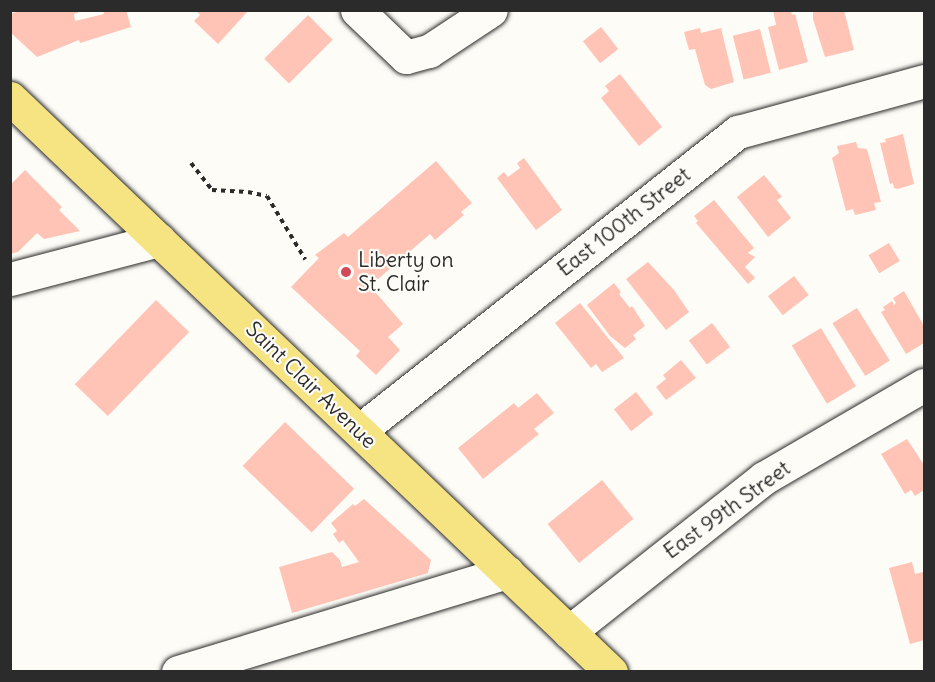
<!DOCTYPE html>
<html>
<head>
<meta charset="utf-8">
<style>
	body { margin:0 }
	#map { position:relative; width:935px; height:682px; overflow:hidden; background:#fdfcf7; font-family:Delius,sans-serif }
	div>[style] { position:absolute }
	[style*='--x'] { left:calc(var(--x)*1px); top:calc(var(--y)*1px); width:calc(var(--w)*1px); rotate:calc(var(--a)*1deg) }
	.building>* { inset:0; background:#ffc4b6; transform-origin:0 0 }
	.path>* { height:4px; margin-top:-2px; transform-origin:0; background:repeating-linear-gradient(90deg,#2b2b2b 0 4.5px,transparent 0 9px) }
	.roads { filter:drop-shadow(0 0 2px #2b2b2b) drop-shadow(0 0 2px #2b2b2b) }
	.minor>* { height:33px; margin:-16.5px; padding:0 16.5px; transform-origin:16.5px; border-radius:16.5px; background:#fdfcf7 }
	.major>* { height:33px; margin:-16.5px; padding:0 16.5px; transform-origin:16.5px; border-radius:16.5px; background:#f6e381 }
	.dots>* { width:16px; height:16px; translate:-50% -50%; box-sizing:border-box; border:3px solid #fdfcf7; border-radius:50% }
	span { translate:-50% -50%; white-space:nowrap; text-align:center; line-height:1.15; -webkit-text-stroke:4.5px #fdfcf7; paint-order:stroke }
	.street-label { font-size:21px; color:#2b2b2b }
	.poi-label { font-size:21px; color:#2b2b2b }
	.left { translate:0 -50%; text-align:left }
	.frame { position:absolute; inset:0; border:12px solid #2b2b2b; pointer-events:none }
</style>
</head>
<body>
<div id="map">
	<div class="building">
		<i style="clip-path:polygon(23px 10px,78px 10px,78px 13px,74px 14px,75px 21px,104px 14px,103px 10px,126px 10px,131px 27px,80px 43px,79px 40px,37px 57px,10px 32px,10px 14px)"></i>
		<i style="clip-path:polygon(195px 10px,249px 10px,218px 44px,194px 21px,200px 15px)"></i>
		<i style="clip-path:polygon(773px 10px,791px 10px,792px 15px,795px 14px,808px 62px,779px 70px,768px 27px,776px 25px)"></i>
		<i style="clip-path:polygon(813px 10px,844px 10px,854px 50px,825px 57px,813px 19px)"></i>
		<i style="left:308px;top:15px;width:35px;height:62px;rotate:45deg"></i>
		<i style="left:601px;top:27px;width:28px;height:23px;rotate:52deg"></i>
		<i style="clip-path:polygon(700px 28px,701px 33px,721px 28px,734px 82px,711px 89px,705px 85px,695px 49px,689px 50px,684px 32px)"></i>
		<i style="left:760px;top:29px;width:45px;height:28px;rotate:76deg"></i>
		<i style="clip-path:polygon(620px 74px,662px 127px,639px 146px,601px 98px,609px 91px,605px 86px)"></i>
		<i style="clip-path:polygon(903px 134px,914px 184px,898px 189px,894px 188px,893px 183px,890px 184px,880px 143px,886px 142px,885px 139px)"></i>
		<i style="clip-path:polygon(856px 142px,858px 148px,867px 149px,881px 202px,874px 203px,876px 210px,855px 215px,853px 209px,846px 211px,832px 158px,839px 153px,837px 146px)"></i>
		<i style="clip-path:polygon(524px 158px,562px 210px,536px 230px,497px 178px,504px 172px,508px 177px,520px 168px,517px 163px)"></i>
		<i style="clip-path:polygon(436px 161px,472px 203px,461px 212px,464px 215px,435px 240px,430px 234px,370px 286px,403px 324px,388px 337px,400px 350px,376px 375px,356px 356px,360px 351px,291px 287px,319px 258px,315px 255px,344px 233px,348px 237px)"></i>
		<i style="clip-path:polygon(25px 170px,62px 207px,59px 210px,80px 231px,44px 239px,37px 233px,18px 252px,10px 254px,10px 185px)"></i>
		<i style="clip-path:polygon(764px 175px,782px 197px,777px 200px,791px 218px,768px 237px,737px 197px)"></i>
		<i style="clip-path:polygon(714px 200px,754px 248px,748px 253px,755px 257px,745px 267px,755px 278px,748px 284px,696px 223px,698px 221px,694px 216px)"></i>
		<i style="left:889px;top:243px;width:21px;height:24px;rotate:59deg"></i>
		<i style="clip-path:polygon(648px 262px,674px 290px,689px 312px,666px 330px,626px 279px)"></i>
		<i style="left:794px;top:276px;width:24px;height:33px;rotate:52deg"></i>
		<i style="clip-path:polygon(614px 283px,621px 292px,619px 294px,630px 308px,632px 306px,645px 326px,633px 335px,636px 339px,625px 348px,610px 336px,587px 305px)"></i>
		<i style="clip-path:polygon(904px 291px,924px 326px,924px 343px,906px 354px,881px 312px,885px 310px,883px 307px,892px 301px,894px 305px,896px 303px,893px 298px)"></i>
		<i style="left:156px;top:300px;width:46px;height:117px;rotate:44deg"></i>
		<i style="clip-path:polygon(580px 303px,624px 358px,602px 372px,596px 364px,591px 368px,555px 323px)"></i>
		<i style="left:857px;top:308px;width:62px;height:29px;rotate:58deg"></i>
		<i style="left:712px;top:323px;width:30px;height:29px;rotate:53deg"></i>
		<i style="left:821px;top:328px;width:68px;height:34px;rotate:59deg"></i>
		<i style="clip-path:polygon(681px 360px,696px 378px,666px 400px,656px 387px,666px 379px,663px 375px)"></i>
		<i style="left:636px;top:392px;width:28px;height:28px;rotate:52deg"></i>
		<i style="clip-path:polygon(537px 393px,554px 413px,534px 429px,539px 434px,483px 479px,458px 448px,514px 403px,518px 408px)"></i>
		<i style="left:285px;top:422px;width:96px;height:61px;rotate:44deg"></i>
		<i style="clip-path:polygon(907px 439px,924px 465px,924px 490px,915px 496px,911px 490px,905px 494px,881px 454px)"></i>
		<i style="left:602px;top:480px;width:50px;height:70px;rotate:51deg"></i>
		<i style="clip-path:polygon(364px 499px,431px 560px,428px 573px,292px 613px,279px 567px,332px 552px,340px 560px,342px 567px,359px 562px,343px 540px,339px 543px,333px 534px,337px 531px,331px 523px,353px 504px,355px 506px)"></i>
		<i style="clip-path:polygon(912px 562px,915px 574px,923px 572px,924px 575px,924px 640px,910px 644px,889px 568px)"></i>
	</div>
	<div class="path">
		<i style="--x:191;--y:163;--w:34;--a:52"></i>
		<i style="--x:212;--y:190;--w:36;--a:3"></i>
		<i style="--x:248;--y:192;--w:19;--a:12"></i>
		<i style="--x:267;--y:196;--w:74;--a:58.9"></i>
	</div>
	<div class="roads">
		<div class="minor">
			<i style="--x:357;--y:10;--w:68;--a:43.8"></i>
			<i style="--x:406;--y:57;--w:24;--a:-15"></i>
			<i style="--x:429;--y:51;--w:74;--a:-33.5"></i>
			<i style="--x:10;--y:279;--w:154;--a:-14.7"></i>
			<i style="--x:359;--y:431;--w:483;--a:-38.3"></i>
			<i style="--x:738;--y:132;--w:193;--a:-15.3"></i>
			<i style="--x:569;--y:632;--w:248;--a:-38.3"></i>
			<i style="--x:764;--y:478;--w:185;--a:-30.2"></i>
			<i style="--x:178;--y:672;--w:344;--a:-16.9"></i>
		</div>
		<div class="major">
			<i style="--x:10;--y:98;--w:831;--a:43.68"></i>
		</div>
	</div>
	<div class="dots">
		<i style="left:346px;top:272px;background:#d1495b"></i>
	</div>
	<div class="street-label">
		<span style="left:624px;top:222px;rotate:-38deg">East 100th Street</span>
		<span style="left:311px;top:385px;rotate:44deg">Saint Clair Avenue</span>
		<span style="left:727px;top:510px;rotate:-36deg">East 99th Street</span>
	</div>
	<div class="poi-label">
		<span class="left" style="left:358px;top:272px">Liberty on<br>St. Clair</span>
	</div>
	<div class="frame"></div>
</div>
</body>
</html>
